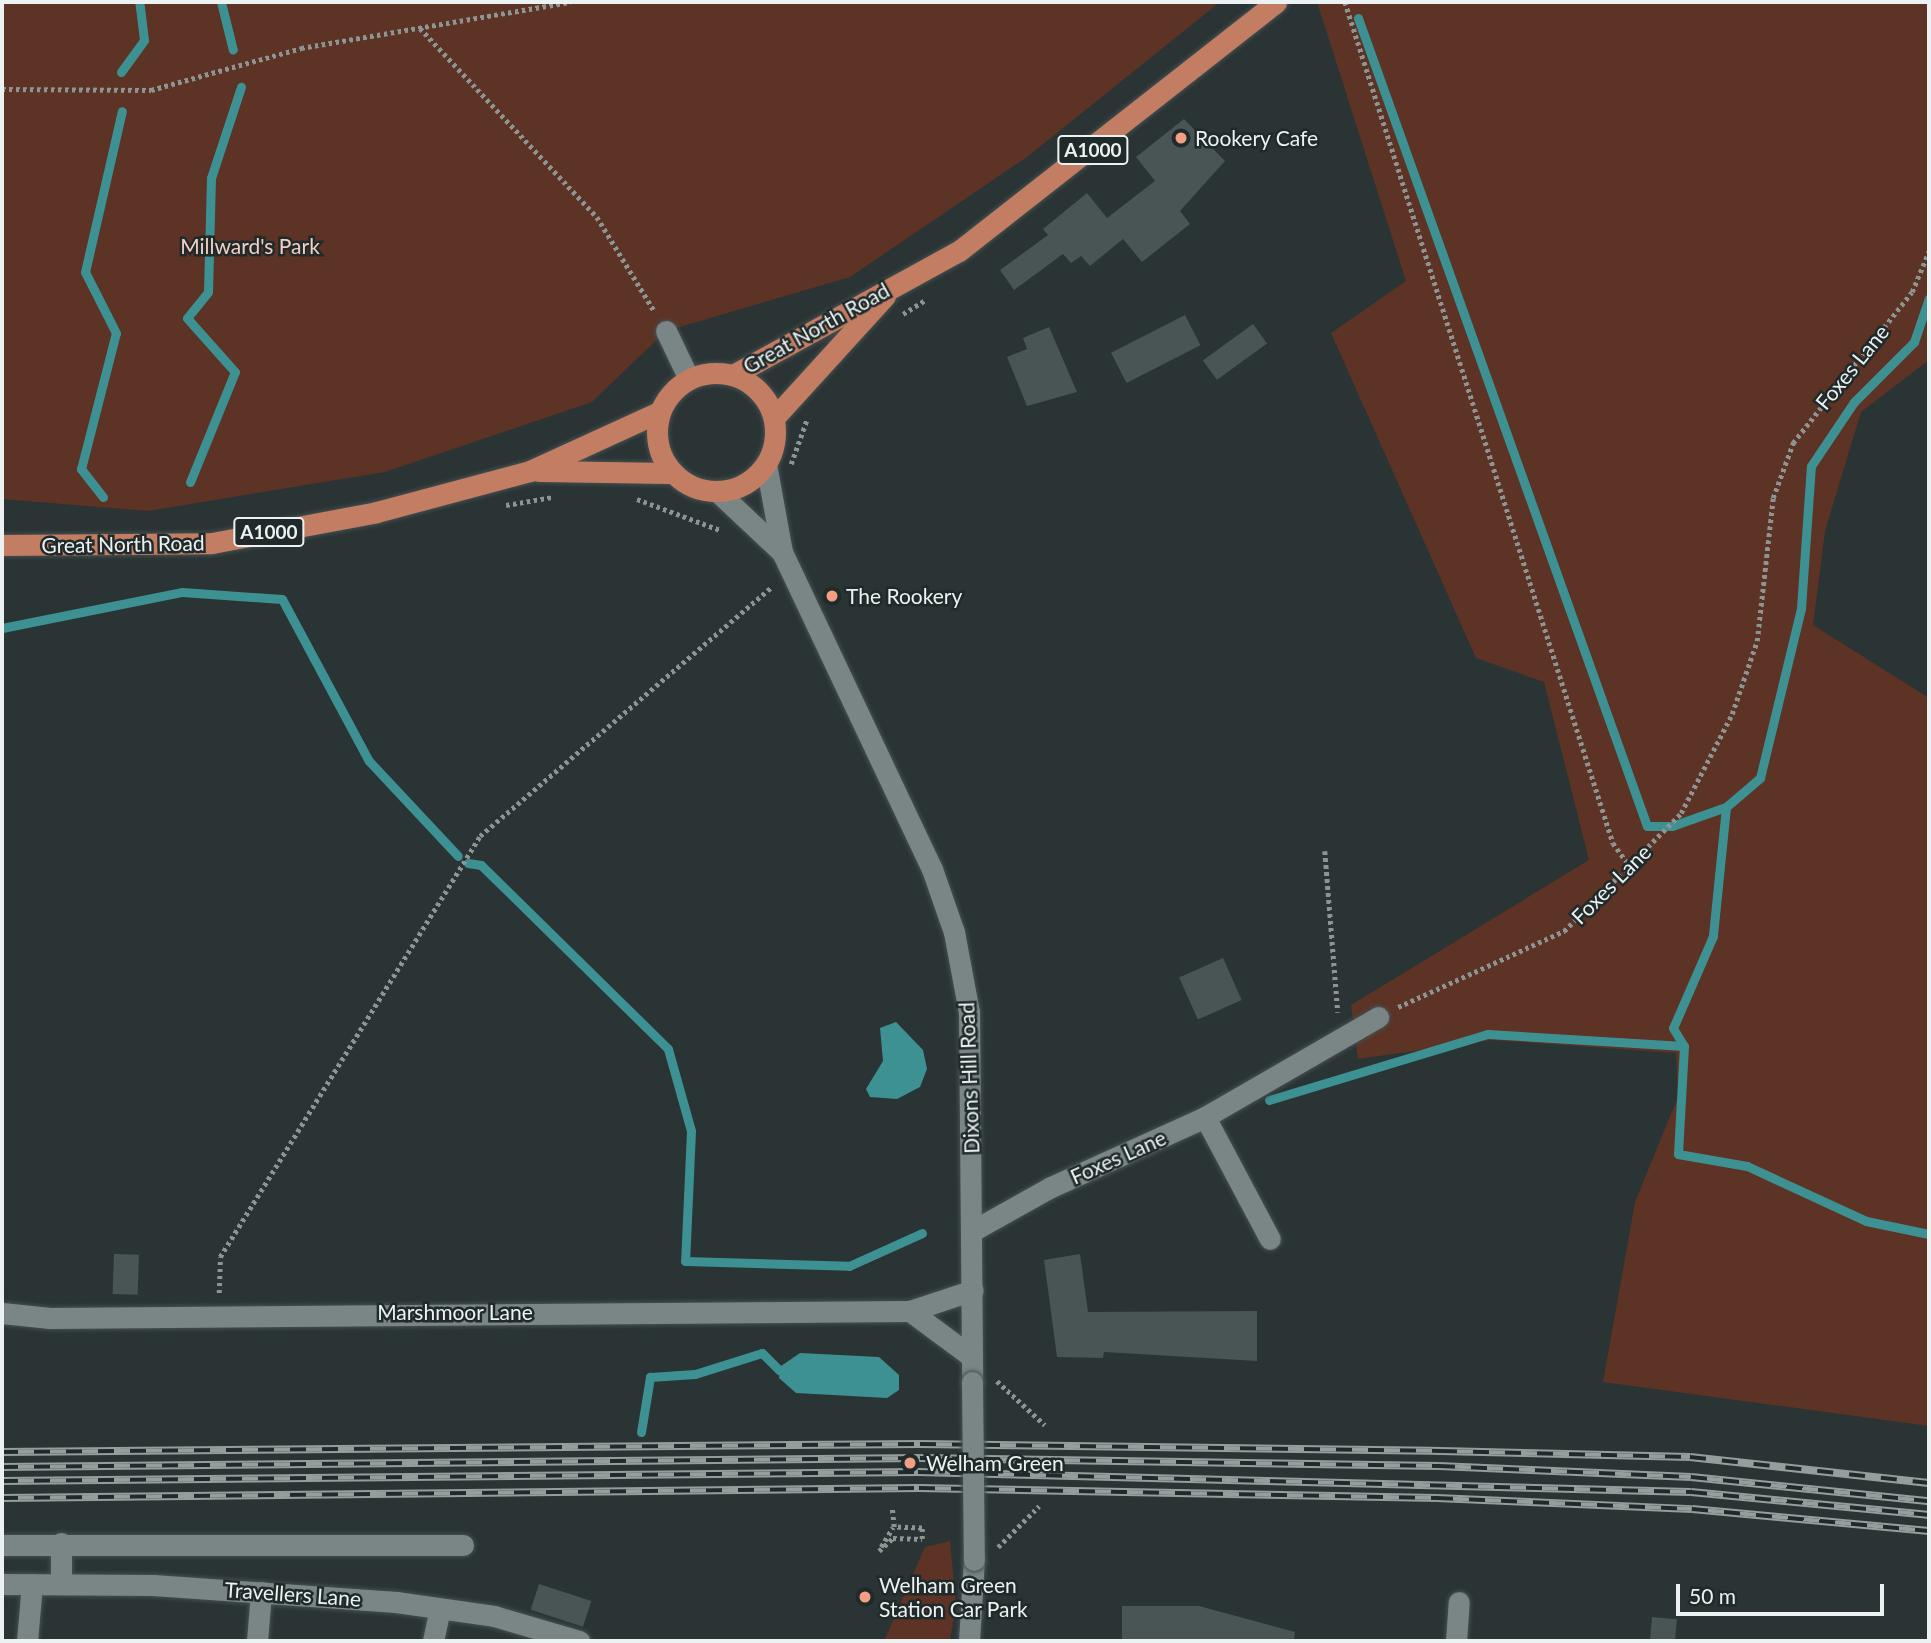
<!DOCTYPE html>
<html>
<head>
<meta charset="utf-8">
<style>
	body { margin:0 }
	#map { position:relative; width:1931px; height:1643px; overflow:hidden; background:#2a3434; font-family:Lato,sans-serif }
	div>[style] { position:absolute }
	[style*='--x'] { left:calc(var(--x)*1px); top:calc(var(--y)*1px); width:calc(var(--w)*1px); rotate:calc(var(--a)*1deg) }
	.green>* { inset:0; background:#5c3325 }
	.water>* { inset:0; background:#3d9192 }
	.stream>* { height:9px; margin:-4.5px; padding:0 4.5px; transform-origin:4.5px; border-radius:4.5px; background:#3d9192 }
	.building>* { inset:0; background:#495454; transform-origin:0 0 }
	.path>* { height:4.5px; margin-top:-2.25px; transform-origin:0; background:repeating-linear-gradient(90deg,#8c9494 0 3.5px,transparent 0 7px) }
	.roads { filter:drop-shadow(0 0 2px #464f4f) drop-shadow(0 0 2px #464f4f) }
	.minor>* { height:21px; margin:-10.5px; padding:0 10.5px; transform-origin:10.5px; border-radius:10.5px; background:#7a8686 }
	.major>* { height:21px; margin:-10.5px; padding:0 10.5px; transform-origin:10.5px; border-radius:10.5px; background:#c37d63 }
	.major>.ring { margin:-10.5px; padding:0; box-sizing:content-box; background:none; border:21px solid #c37d63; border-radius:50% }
	.rail>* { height:8px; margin-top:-4px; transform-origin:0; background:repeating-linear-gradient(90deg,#202a2a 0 16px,#959d9d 0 32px); box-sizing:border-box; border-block:2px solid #959d9d }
	.bridges { filter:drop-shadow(0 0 2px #464f4f) drop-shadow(0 0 2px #464f4f) }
	.minor-bridge>* { height:21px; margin:-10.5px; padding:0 10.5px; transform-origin:10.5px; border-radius:10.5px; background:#7a8686 }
	.dots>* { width:19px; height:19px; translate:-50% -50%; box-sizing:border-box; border:4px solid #202a2a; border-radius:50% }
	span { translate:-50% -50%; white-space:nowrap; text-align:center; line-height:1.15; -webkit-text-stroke:5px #202a2a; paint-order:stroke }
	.shield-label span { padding:2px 5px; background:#202a2a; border:2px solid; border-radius:5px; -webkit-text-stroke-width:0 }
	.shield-label { font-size:19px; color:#ecf2f2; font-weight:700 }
	.poi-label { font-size:21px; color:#ecf2f2 }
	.left { translate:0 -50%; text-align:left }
	.park-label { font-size:21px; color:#f3cfc3 }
	.street-label { font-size:21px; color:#ecf2f2 }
	.frame { position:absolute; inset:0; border:4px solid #ecf2f2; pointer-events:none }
	.scale { position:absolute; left:1676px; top:1584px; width:208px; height:32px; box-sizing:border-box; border:4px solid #ecf2f2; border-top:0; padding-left:9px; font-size:21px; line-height:24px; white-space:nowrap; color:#ecf2f2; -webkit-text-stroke:5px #202a2a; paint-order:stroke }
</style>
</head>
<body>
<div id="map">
	<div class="green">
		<i style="clip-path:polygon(2px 2px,1220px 2px,1027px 157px,850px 277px,666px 331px,592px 402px,385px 472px,148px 511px,2px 499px)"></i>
		<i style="clip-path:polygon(1317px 2px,1929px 2px,1929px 360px,1861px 412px,1825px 531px,1813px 625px,1929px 698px,1929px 1426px,1603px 1382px,1635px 1202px,1678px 1097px,1676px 1053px,1492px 1040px,1358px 1059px,1351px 1005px,1589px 860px,1544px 682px,1476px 658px,1331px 333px,1406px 281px)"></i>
		<i style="clip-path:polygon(950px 1541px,956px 1604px,950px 1641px,884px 1641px,925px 1547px)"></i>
	</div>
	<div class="water">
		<i style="clip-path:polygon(896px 1022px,923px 1050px,927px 1069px,920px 1087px,897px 1099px,870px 1097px,866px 1089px,883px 1061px,880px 1028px)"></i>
		<i style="clip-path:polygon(800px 1353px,879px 1357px,899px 1375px,899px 1390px,887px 1398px,796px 1393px,779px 1378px,781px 1366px)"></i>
	</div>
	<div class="stream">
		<i style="--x:221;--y:2;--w:49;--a:76"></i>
		<i style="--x:1358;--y:18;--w:858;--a:70.32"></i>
		<i style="--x:1647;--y:826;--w:25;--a:0"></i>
		<i style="--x:1672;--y:826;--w:57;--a:-19.4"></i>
		<i style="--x:1726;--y:807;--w:45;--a:-40.5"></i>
		<i style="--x:1760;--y:778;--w:175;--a:-76.4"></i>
		<i style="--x:1801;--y:608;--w:142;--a:-86"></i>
		<i style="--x:1811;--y:466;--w:77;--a:-56.1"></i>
		<i style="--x:1854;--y:402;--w:85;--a:-45"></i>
		<i style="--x:1914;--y:342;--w:46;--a:-71.2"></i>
		<i style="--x:121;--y:72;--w:39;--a:-54"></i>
		<i style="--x:144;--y:40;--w:38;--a:-97"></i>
		<i style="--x:190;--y:482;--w:119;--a:-67.8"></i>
		<i style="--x:235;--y:372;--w:72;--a:-131.6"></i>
		<i style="--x:187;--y:318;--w:33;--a:-51"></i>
		<i style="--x:208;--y:292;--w:114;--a:-88.5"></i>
		<i style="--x:211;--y:178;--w:96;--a:-71.8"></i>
		<i style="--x:103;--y:497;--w:36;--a:-128"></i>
		<i style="--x:81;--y:469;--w:140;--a:-75.6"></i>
		<i style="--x:116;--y:333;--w:68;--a:-116.9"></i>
		<i style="--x:85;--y:272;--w:165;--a:-77.1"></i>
		<i style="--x:2;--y:628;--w:184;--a:-11.3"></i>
		<i style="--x:182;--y:592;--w:100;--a:4"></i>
		<i style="--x:282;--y:599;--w:184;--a:61.8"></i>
		<i style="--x:369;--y:761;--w:130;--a:46.9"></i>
		<i style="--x:1726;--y:807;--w:130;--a:95.8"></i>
		<i style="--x:1713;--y:936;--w:100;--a:113.5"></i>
		<i style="--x:1673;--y:1028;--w:21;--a:59"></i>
		<i style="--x:1684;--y:1046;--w:108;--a:93.2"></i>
		<i style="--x:1678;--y:1154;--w:70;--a:9.9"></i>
		<i style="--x:1747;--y:1166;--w:131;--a:24.8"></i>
		<i style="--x:1866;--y:1221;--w:64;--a:11.7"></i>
		<i style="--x:468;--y:863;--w:13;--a:9"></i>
		<i style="--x:481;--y:865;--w:262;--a:44.5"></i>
		<i style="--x:668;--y:1049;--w:85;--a:74.3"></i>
		<i style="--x:691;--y:1131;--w:130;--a:92.6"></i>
		<i style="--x:685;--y:1261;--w:164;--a:1.7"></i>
		<i style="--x:849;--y:1266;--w:80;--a:-24.3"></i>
		<i style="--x:1269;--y:1100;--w:229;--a:-16.8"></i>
		<i style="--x:1488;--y:1034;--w:196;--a:3.5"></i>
		<i style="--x:641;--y:1432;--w:56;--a:-80.7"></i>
		<i style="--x:650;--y:1377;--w:45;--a:-3.8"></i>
		<i style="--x:695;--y:1374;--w:70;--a:-17.4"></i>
		<i style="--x:762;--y:1353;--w:25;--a:45"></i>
	</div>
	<div class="building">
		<i style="clip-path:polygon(1184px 119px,1225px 161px,1180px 211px,1190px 224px,1142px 262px,1123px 239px,1090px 266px,1081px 256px,1071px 263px,1063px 254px,1014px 290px,1000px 270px,1048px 235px,1043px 229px,1087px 193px,1107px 218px,1155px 181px,1136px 157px)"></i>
		<i style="left:1185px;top:315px;width:34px;height:83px;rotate:63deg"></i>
		<i style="left:1253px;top:324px;width:24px;height:62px;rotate:54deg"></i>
		<i style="clip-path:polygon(1049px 327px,1077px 392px,1027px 406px,1007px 357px,1027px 349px,1023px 338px)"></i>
		<i style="left:1223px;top:958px;width:46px;height:48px;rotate:66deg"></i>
		<i style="left:114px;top:1254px;width:25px;height:40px;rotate:2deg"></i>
		<i style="clip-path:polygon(1080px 1254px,1088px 1312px,1257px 1311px,1257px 1361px,1104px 1352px,1103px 1358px,1057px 1357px,1044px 1260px)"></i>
		<i style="left:539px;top:1584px;width:55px;height:27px;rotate:18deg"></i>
		<i style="clip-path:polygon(1122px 1606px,1199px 1606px,1295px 1632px,1294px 1641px,1122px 1641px)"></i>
		<i style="left:1652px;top:1617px;width:25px;height:24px;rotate:5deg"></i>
	</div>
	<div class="path">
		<i style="--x:1345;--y:2;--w:883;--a:72.32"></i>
		<i style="--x:1613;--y:843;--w:29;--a:54"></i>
		<i style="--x:420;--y:28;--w:259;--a:46.9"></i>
		<i style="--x:597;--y:217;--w:111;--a:58.6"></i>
		<i style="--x:2;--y:89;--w:149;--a:0.4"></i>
		<i style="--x:151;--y:90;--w:156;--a:-15.6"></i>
		<i style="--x:301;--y:48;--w:273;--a:-9.7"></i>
		<i style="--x:903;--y:314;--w:26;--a:-32"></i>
		<i style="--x:791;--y:464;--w:48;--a:-70.4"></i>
		<i style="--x:637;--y:499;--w:89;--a:20.5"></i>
		<i style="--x:506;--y:505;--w:48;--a:-9.7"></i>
		<i style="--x:1325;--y:851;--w:162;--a:85.4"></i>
		<i style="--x:1398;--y:1007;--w:183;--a:-24.6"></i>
		<i style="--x:1564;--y:931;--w:166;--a:-45.2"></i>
		<i style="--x:1681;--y:813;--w:111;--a:-62.7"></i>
		<i style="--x:1732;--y:714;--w:77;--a:-71.1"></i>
		<i style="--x:1757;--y:641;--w:144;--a:-83.6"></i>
		<i style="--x:1773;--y:498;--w:59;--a:-70"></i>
		<i style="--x:1793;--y:443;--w:192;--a:-51.8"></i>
		<i style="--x:1912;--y:292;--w:44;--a:-67.5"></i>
		<i style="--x:219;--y:1293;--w:36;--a:-88"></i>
		<i style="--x:220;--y:1257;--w:495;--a:-58.3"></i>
		<i style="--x:480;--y:836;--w:384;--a:-40.5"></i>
		<i style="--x:997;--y:1381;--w:65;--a:42.5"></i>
		<i style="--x:881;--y:1547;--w:23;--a:-59"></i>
		<i style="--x:998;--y:1547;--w:58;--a:-45"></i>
		<i style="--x:879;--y:1551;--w:19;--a:-43"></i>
		<i style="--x:893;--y:1538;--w:29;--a:2"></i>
		<i style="--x:922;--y:1539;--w:11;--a:-90"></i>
		<i style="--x:922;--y:1528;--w:28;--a:-178"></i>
		<i style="--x:894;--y:1527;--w:20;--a:-96"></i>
	</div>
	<div class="roads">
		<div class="minor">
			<i style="--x:666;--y:331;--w:53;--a:64.4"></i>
			<i style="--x:766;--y:464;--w:89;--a:79.7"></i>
			<i style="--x:782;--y:552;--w:351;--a:64.7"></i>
			<i style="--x:932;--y:869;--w:67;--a:70.8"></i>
			<i style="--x:954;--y:932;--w:81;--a:79.4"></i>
			<i style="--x:969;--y:1012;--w:370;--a:89.5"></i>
			<i style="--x:718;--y:492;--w:88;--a:43.2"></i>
			<i style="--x:1205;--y:1117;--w:138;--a:62"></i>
			<i style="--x:974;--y:1230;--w:88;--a:-29.2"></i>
			<i style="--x:1051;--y:1187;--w:169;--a:-24.4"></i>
			<i style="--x:1205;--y:1117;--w:200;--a:-30"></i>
			<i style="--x:910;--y:1311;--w:77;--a:36.6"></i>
			<i style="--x:2;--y:1313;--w:48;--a:5.9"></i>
			<i style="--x:50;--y:1318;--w:860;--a:-0.47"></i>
			<i style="--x:910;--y:1311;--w:66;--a:-18.4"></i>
			<i style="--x:2;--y:1545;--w:461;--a:0"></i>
			<i style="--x:2;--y:1584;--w:151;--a:0.4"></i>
			<i style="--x:153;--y:1585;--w:244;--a:4"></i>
			<i style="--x:396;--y:1602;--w:99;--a:8.1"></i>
			<i style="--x:494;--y:1616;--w:89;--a:16.4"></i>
			<i style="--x:61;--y:1584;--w:41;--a:-90"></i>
			<i style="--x:27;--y:1641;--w:57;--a:-85"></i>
			<i style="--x:257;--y:1641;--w:49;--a:-85.3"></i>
			<i style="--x:433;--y:1641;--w:33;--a:-78"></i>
			<i style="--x:969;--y:1641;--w:81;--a:-86.5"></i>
			<i style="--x:1456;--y:1641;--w:39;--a:-86"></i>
		</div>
		<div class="major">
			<i class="ring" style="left:657px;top:373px;width:97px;height:97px"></i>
			<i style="--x:733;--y:375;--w:258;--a:-28.8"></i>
			<i style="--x:959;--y:251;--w:403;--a:-38.1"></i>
			<i style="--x:774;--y:418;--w:165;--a:-47.7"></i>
			<i style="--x:538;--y:471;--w:134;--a:0.9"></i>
			<i style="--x:2;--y:545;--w:210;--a:-0.5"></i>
			<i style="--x:212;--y:543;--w:168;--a:-10.6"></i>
			<i style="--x:377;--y:512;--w:158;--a:-15"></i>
			<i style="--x:530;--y:471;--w:142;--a:-24.6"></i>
		</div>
	</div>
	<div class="rail">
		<i style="--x:2;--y:1452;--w:918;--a:-0.5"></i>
		<i style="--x:920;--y:1444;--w:521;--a:0.77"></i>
		<i style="--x:1441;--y:1451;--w:249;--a:1.4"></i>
		<i style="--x:1690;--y:1457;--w:240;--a:6.2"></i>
		<i style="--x:2;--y:1467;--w:918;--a:-0.56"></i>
		<i style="--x:920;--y:1458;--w:519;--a:0.88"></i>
		<i style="--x:1439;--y:1466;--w:252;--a:2.5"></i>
		<i style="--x:1691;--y:1477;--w:239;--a:5.8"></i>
		<i style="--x:2;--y:1481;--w:916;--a:-0.56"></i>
		<i style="--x:918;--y:1472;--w:773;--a:1.48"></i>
		<i style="--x:1691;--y:1492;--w:239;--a:5.5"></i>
		<i style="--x:2;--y:1498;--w:917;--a:-0.62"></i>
		<i style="--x:919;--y:1488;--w:518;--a:1.11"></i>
		<i style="--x:1437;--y:1498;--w:255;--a:2.5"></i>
		<i style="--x:1692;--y:1509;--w:238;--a:5.3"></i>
	</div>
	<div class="bridges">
		<div class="minor-bridge">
			<i style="--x:972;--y:1382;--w:178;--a:89.4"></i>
		</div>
	</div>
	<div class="dots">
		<i style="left:1181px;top:138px;background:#f39f83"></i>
		<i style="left:832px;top:596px;background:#f39f83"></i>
		<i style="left:910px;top:1463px;background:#f39f83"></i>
		<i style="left:865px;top:1597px;background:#f39f83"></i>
	</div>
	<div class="shield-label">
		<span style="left:1093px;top:150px">A1000</span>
		<span style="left:269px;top:532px">A1000</span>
	</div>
	<div class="poi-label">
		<span class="left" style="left:1195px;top:138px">Rookery Cafe</span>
		<span class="left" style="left:846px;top:596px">The Rookery</span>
		<span class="left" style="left:926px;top:1463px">Welham Green</span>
		<span class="left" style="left:879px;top:1597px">Welham Green<br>Station Car Park</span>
	</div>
	<div class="park-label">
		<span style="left:250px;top:246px">Millward's Park</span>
	</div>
	<div class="street-label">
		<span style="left:816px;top:328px;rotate:-29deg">Great North Road</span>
		<span style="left:1852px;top:367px;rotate:-51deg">Foxes Lane</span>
		<span style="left:123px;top:544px;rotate:-1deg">Great North Road</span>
		<span style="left:1611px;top:884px;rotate:-45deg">Foxes Lane</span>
		<span style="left:969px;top:1078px;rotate:-92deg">Dixons Hill Road</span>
		<span style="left:1118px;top:1157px;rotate:-24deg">Foxes Lane</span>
		<span style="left:455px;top:1312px">Marshmoor Lane</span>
		<span style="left:293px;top:1594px;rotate:4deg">Travellers Lane</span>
	</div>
	<div class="frame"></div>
	<div class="scale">50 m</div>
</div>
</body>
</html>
